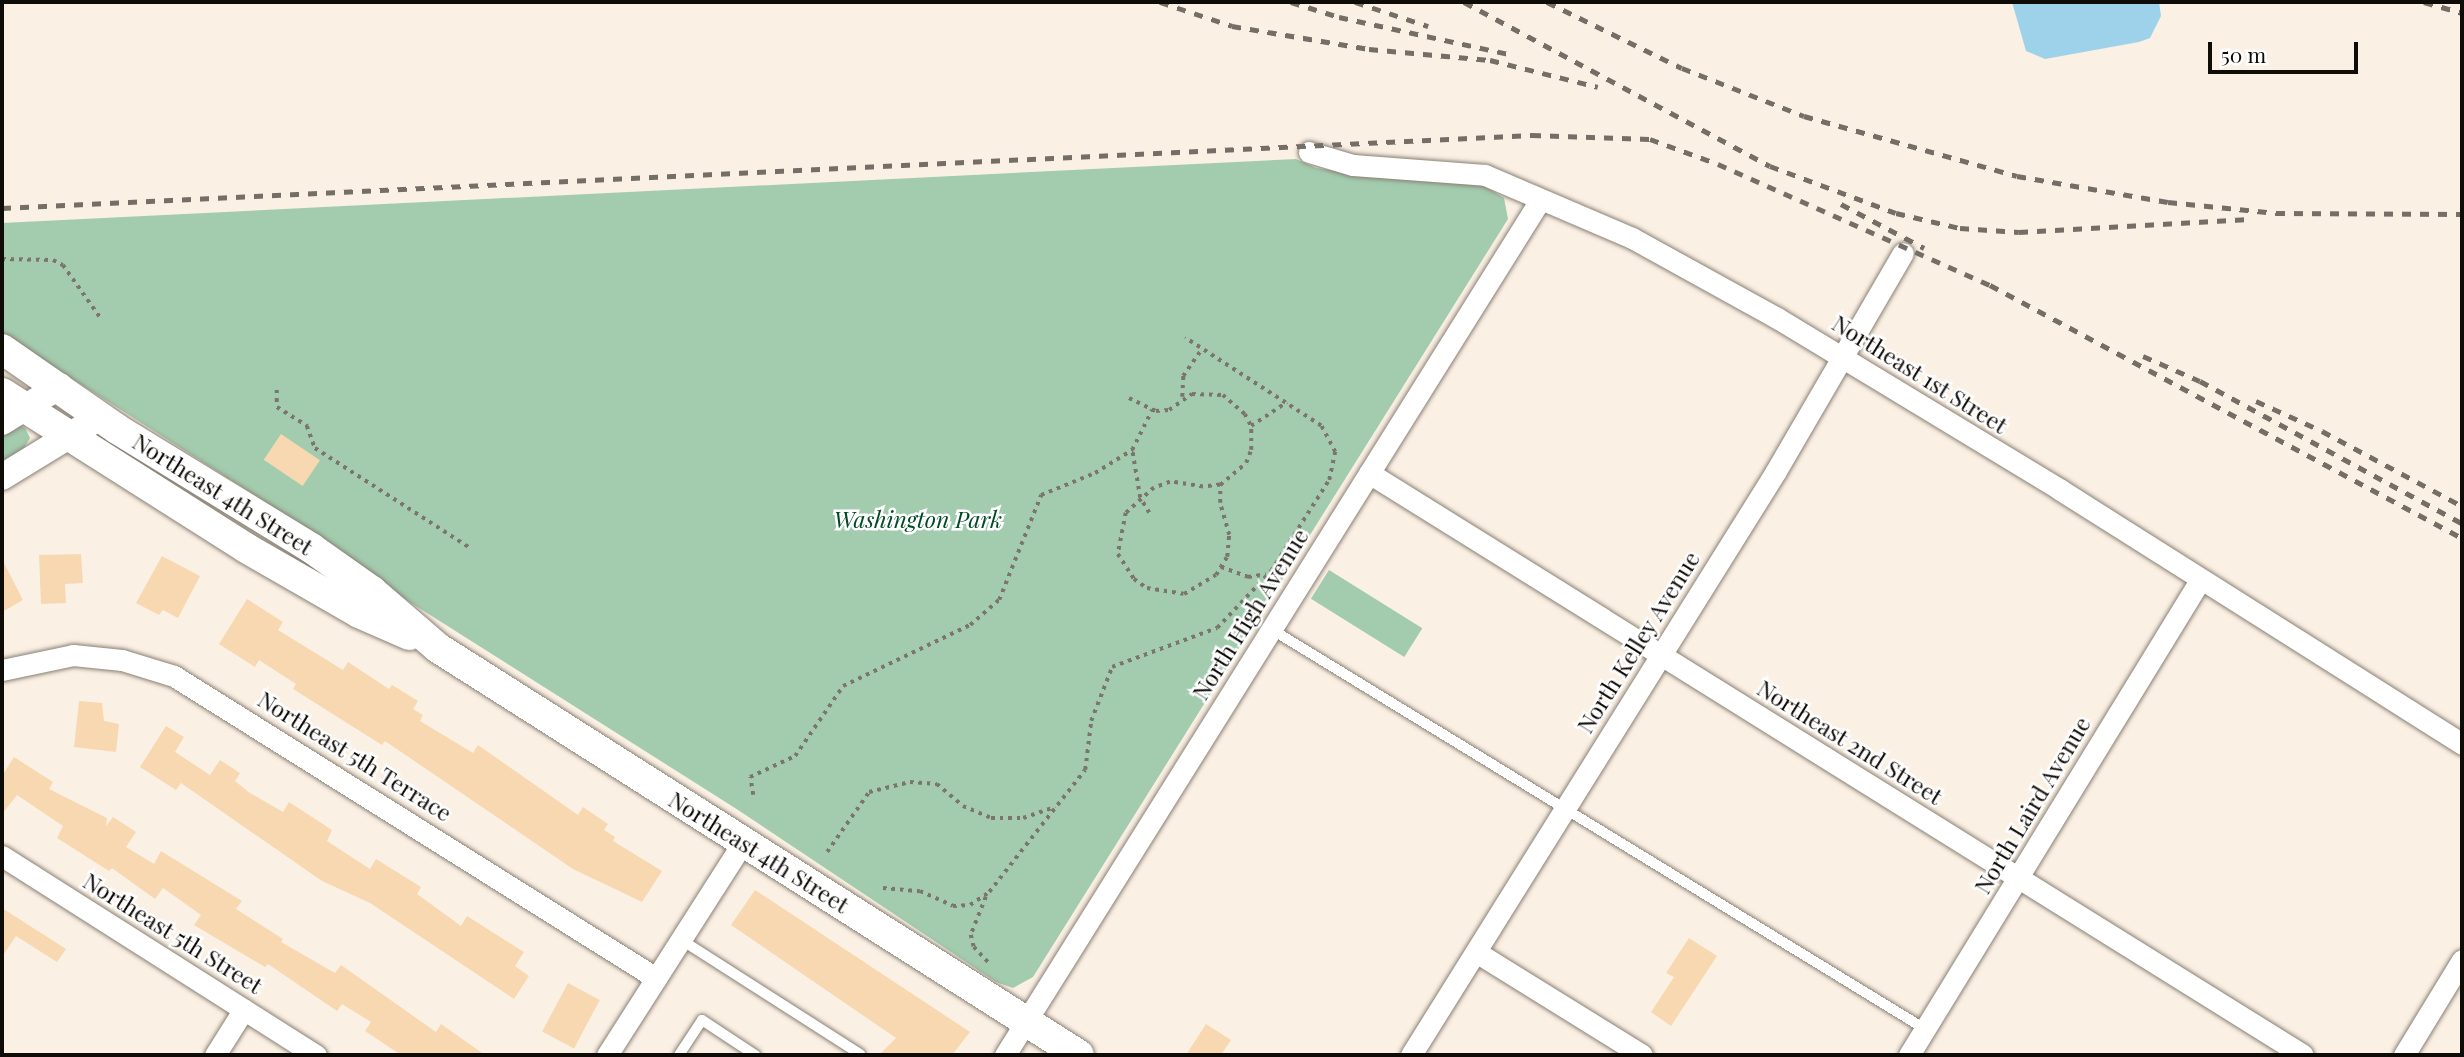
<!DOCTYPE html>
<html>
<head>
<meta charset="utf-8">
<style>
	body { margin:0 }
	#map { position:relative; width:2464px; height:1057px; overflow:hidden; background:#fbf0e4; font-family:"Playfair Display",serif }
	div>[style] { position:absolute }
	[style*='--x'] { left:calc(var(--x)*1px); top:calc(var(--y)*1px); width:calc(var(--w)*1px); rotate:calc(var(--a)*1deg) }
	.green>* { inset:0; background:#a3cbae; transform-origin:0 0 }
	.water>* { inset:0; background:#9ed2ea }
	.building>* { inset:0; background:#f8d8b0; transform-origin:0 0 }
	.path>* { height:3.5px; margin-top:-1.75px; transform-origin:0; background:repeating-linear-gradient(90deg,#7c756e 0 3.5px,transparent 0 8.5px) }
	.roads { filter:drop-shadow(0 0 2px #898074) drop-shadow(0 0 2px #898074) }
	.service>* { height:10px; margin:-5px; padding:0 5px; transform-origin:5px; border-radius:5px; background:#fff }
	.minor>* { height:21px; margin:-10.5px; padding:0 10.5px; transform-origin:10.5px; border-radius:10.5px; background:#fff }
	.tertiary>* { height:26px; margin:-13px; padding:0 13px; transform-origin:13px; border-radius:13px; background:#fff }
	.secondary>* { height:30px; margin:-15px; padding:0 15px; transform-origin:15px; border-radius:15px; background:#fff }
	.rail>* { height:5px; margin-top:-2.5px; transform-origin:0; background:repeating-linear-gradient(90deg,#746e66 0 9px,transparent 0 18px) }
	span { translate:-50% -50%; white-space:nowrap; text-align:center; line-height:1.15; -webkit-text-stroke:5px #fff; paint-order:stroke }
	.street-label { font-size:23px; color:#0f0c08 }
	.park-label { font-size:23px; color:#004b25; font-style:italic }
	.frame { position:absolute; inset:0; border:4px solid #0f0c08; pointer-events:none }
	.scale { position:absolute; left:2208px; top:42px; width:150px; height:32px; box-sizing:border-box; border:4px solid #0f0c08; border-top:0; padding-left:9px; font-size:21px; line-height:24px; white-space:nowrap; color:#0f0c08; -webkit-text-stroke:5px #fff; paint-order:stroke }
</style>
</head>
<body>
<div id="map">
	<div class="green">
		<i style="clip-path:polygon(1296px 159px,1316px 168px,1356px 174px,1481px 184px,1504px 198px,1508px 219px,1033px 977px,1013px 988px,996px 982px,735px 808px,408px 601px,256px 496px,2px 334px,2px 223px)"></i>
		<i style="clip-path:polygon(16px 424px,25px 428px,30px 438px,24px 448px,2px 461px,2px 432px)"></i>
		<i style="left:1329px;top:570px;width:110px;height:34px;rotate:32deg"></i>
	</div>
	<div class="water">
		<i style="clip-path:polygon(2012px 2px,2159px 2px,2161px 16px,2150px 38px,2139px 42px,2045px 59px,2026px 51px)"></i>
	</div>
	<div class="building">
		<i style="left:281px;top:434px;width:47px;height:31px;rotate:34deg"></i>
		<i style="clip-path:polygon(81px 554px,83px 583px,65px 584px,66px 603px,41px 604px,39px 555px)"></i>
		<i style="clip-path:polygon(162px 556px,200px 576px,178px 618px,163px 610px,159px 615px,136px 603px)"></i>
		<i style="clip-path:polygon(2px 559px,23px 600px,2px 612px)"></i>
		<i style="clip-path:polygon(247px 599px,283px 622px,278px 630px,343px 670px,348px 662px,389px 689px,392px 685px,418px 701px,413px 709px,423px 715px,420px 721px,473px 753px,478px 745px,578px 815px,583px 807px,608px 824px,604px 830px,615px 837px,613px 841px,662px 871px,642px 902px,573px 869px,385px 741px,382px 745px,293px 689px,296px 684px,259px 660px,255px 667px,219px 644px)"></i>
		<i style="clip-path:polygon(79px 701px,102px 703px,104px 721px,119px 724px,116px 752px,74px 747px)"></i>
		<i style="clip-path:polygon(166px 726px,184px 737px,175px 752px,210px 775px,220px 760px,240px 773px,235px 781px,250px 793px,283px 812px,289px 802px,332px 830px,327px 841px,370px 869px,376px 859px,421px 887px,417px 894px,461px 926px,467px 916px,524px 952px,515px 966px,529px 976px,514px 999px,370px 903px,322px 881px,181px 783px,176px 790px,140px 767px)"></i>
		<i style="clip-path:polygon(14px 757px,53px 782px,49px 789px,107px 818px,106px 826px,113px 817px,136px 832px,126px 847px,154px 864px,161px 851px,242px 901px,236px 909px,283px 939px,281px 942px,335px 973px,341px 965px,436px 1032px,441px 1024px,485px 1055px,401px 1055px,365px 1031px,371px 1022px,342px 1004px,337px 1011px,268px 964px,265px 967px,194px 925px,201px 915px,163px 888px,155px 899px,112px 868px,109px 871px,57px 838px,63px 826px,17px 795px,2px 814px,2px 776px)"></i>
		<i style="clip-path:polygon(755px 890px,970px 1032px,952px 1055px,879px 1055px,896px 1038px,731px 925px)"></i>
		<i style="clip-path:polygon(2px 908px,66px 949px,57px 962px,16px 936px,2px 957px)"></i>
		<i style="clip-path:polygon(1689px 938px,1717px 956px,1671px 1026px,1651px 1012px,1674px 977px,1666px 973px)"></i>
		<i style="left:568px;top:983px;width:36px;height:55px;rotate:28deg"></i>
		<i style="clip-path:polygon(1206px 1024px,1231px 1040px,1221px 1055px,1186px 1055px)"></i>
	</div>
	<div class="path">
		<i style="--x:2;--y:259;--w:51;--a:1.1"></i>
		<i style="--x:53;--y:260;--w:11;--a:27"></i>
		<i style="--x:63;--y:265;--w:64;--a:54.6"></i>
		<i style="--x:277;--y:390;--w:17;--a:90"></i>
		<i style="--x:277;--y:407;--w:36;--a:32"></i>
		<i style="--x:307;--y:426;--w:23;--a:70"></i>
		<i style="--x:315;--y:448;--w:184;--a:32.8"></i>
		<i style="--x:1182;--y:397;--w:21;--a:-87"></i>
		<i style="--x:1183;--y:376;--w:32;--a:-55"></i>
		<i style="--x:1129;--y:398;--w:30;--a:26"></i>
		<i style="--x:1156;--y:411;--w:13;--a:-4"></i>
		<i style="--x:1169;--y:410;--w:28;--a:-35"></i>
		<i style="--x:1192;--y:394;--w:31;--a:2"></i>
		<i style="--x:1223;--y:395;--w:29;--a:41"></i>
		<i style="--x:1245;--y:414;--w:13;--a:63"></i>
		<i style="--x:1251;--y:426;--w:43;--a:-33.7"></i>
		<i style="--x:1220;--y:485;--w:17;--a:173"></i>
		<i style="--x:1203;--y:487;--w:33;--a:-171"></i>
		<i style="--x:1170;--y:482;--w:17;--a:159"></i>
		<i style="--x:1154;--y:488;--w:38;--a:138"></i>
		<i style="--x:1126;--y:513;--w:42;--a:101"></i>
		<i style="--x:1118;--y:554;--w:30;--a:57"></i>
		<i style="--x:1134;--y:579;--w:16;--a:35"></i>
		<i style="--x:1147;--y:588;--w:37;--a:9"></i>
		<i style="--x:1184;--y:594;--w:37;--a:-31"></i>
		<i style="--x:1216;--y:575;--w:21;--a:-59"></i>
		<i style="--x:1227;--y:557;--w:22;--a:-85"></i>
		<i style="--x:1229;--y:535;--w:33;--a:-106"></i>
		<i style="--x:1220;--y:503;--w:18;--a:-90"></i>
		<i style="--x:1220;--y:485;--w:34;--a:-40"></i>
		<i style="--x:1246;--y:463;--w:14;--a:-69"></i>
		<i style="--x:1251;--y:450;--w:24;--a:-90"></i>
		<i style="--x:1149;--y:513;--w:17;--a:-121"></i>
		<i style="--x:1140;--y:498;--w:49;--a:-99.5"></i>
		<i style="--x:1132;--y:450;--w:45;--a:-63.4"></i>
		<i style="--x:1221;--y:567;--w:29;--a:20"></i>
		<i style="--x:1248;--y:577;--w:18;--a:-9"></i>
		<i style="--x:753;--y:795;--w:18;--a:-99"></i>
		<i style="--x:750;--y:777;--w:50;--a:-25"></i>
		<i style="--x:795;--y:756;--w:85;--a:-55.6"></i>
		<i style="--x:843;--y:686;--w:141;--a:-25.7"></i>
		<i style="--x:970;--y:625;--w:38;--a:-41"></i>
		<i style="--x:999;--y:600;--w:113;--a:-68.2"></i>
		<i style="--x:1041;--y:495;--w:58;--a:-22.2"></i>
		<i style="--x:1095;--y:473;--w:44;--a:-31.9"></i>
		<i style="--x:827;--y:852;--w:73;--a:-55"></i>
		<i style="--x:869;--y:792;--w:42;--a:-13.7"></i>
		<i style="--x:910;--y:782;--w:27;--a:4"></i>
		<i style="--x:937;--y:784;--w:34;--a:40"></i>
		<i style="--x:963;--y:806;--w:30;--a:23"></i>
		<i style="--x:991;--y:818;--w:32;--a:0"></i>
		<i style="--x:1023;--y:818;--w:34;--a:-19"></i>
		<i style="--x:883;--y:888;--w:37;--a:5"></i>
		<i style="--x:920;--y:891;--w:36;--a:24"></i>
		<i style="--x:953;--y:906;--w:17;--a:-3"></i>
		<i style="--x:970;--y:905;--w:23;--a:-34"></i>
		<i style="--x:989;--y:892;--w:155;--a:-51.8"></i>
		<i style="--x:1085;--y:770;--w:49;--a:-83"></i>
		<i style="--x:1091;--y:721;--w:58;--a:-68.7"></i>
		<i style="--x:1112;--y:667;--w:112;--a:-20.4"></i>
		<i style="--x:1217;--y:628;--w:79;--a:-46.5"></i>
		<i style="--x:1271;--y:571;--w:108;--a:-57.5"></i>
		<i style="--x:1329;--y:480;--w:29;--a:-78"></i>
		<i style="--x:1335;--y:452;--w:30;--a:-118"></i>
		<i style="--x:1321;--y:426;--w:162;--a:-147.1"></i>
		<i style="--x:986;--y:897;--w:41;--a:111.5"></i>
		<i style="--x:971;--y:935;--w:12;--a:76"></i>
		<i style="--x:974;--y:947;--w:23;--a:47"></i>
	</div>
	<div class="roads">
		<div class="service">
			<i style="--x:1271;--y:629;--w:767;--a:31.45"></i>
			<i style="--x:680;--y:939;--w:214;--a:32.6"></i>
			<i style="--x:679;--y:1055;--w:42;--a:-56.7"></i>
			<i style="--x:702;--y:1020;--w:64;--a:33.4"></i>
		</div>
		<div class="minor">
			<i style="--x:1309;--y:152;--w:46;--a:16.5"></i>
			<i style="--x:1353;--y:165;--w:132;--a:4.3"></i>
			<i style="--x:1485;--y:175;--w:160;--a:23.2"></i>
			<i style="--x:1632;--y:238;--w:166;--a:28.9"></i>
			<i style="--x:1777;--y:318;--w:330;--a:31.2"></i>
			<i style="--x:2059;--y:489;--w:477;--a:32.3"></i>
			<i style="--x:1369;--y:473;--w:1100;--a:31.93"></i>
			<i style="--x:2;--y:670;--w:73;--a:-11.9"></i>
			<i style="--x:73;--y:655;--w:49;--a:5.8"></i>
			<i style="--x:122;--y:660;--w:54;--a:17.1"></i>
			<i style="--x:174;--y:676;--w:569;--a:32.07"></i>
			<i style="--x:2;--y:856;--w:372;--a:32.4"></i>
			<i style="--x:1476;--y:952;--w:195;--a:31.8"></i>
			<i style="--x:215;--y:1055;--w:54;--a:-57.8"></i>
			<i style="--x:607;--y:1055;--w:253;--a:-57.4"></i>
			<i style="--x:1005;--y:1055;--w:1009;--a:-57.96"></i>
			<i style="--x:1411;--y:1055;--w:689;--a:-57.99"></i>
			<i style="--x:1776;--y:471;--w:252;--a:-59.8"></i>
			<i style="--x:1909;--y:1055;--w:555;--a:-58.49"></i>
			<i style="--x:2404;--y:1055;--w:111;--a:-58.6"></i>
		</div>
		<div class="tertiary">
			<i style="--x:2;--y:422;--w:68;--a:-31.8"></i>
			<i style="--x:2;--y:477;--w:115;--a:-31.5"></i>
		</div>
		<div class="secondary">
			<i style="--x:2;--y:349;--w:140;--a:34.8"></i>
			<i style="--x:117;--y:429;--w:228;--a:31.5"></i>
			<i style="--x:311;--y:548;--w:75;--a:35.2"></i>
			<i style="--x:372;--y:591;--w:87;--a:40.8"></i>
			<i style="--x:438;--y:648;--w:759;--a:32.41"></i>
			<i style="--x:2;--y:393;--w:289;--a:32.4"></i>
			<i style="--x:246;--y:548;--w:130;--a:29.9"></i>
			<i style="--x:359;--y:613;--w:55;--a:23.7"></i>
		</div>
	</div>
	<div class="rail">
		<i style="--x:1160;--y:2;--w:76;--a:18.4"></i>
		<i style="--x:1232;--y:26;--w:139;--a:9.5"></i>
		<i style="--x:1369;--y:49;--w:121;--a:5.2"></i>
		<i style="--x:1490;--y:60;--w:111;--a:14"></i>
		<i style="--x:1291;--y:2;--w:50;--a:17.4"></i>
		<i style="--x:1339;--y:17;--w:173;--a:12.3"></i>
		<i style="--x:1355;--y:2;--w:77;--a:18.2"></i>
		<i style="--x:1464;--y:2;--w:347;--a:28.2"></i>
		<i style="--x:1770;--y:166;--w:134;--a:20.5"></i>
		<i style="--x:1896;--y:213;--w:66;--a:13.2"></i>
		<i style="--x:1960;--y:228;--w:59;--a:3.9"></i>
		<i style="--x:2019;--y:232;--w:231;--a:-3.2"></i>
		<i style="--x:1547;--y:2;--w:150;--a:26.1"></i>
		<i style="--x:1682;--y:68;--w:131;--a:21.5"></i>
		<i style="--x:1804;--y:116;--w:221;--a:15.7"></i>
		<i style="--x:2017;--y:176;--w:153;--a:9.8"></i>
		<i style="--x:2168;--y:202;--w:109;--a:5.8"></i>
		<i style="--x:2276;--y:213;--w:186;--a:0.3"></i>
		<i style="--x:2424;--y:2;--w:40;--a:16"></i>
		<i style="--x:1841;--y:204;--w:94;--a:27.9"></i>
		<i style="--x:2;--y:208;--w:1532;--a:-2.73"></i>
		<i style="--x:1532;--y:135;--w:118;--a:1.9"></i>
		<i style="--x:1650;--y:139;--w:72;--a:20.2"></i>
		<i style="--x:1718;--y:164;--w:298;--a:24"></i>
		<i style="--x:1990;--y:285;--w:536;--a:28.19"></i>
		<i style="--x:2143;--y:356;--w:62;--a:23.7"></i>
		<i style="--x:2200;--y:381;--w:298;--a:28.5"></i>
		<i style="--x:2256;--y:401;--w:72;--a:24.4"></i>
		<i style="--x:2322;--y:431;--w:159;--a:28.2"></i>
	</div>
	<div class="street-label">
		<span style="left:1920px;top:374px;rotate:32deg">Northeast 1st Street</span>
		<span style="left:223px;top:494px;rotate:32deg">Northeast 4th Street</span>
		<span style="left:1250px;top:614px;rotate:-58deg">North High Avenue</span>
		<span style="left:1638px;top:642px;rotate:-58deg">North Kelley Avenue</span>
		<span style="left:1850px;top:742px;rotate:32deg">Northeast 2nd Street</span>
		<span style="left:355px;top:756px;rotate:32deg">Northeast 5th Terrace</span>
		<span style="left:2032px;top:805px;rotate:-59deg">North Laird Avenue</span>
		<span style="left:759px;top:852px;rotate:32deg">Northeast 4th Street</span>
		<span style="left:173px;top:933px;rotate:32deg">Northeast 5th Street</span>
	</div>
	<div class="park-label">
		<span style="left:918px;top:519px">Washington Park</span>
	</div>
	<div class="frame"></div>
	<div class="scale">50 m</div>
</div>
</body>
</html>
